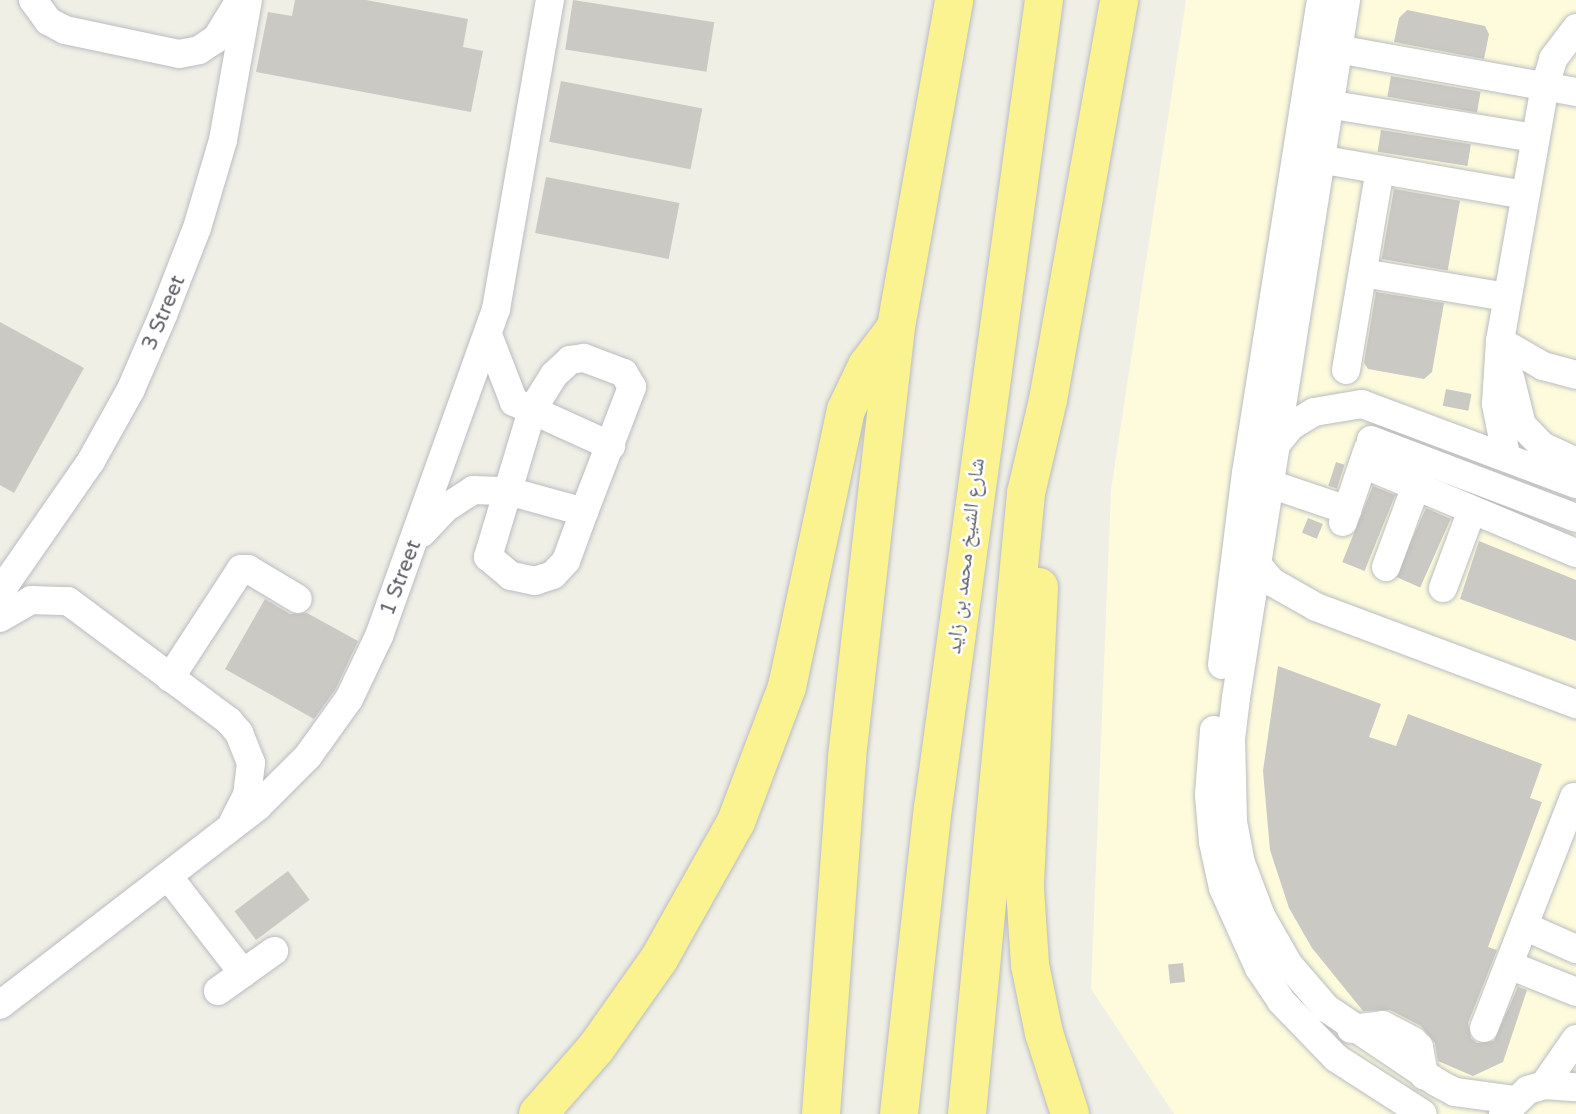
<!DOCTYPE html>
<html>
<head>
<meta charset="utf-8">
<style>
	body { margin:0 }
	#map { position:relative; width:1576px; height:1114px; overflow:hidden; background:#efefe6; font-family:"Varela Round","Noto Naskh Arabic",sans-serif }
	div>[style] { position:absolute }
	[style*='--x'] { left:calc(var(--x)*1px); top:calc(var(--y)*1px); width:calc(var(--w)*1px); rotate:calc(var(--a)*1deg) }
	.commercial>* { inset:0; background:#fdfbdc }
	.building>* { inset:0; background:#cac9c3; transform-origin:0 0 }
	.roads { filter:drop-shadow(0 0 2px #babcc1) drop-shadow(0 0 2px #babcc1) }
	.minor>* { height:28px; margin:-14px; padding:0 14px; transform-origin:14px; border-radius:14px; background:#fff }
	.highway>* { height:38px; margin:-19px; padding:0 19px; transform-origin:19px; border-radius:19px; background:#fbf290 }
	span { translate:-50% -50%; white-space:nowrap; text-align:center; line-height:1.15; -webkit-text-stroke:5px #fff; paint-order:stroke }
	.street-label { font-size:21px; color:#5d5f66 }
</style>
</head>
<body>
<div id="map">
	<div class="commercial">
		<i style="clip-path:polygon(1186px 0,1576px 0,1576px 1114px,1174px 1114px,1091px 989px,1111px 490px)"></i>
	</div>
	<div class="building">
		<i style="clip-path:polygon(295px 0,366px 0,468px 19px,463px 47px,483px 51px,471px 112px,256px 72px,268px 12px,292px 16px)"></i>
		<i style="left:573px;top:0;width:143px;height:50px;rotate:9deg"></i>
		<i style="clip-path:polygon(1407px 10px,1485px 26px,1489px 34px,1484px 59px,1394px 42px,1399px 18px)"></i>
		<i style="left:1391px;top:76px;width:91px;height:21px;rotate:10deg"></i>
		<i style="left:561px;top:81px;width:144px;height:62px;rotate:11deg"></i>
		<i style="left:1381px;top:130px;width:91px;height:22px;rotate:9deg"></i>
		<i style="left:546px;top:177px;width:136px;height:57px;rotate:11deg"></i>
		<i style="left:1394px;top:189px;width:67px;height:71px;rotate:10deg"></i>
		<i style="clip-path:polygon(1376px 292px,1444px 303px,1432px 372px,1424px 379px,1368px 369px,1364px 363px)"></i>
		<i style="clip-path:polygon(0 322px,84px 368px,14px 493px,0 485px)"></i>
		<i style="left:1446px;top:389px;width:26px;height:17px;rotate:11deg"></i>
		<i style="left:1336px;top:462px;width:9px;height:25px;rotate:18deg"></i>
		<i style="left:1373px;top:486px;width:24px;height:82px;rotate:22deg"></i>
		<i style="left:1426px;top:508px;width:27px;height:75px;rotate:24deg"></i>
		<i style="left:1308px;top:518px;width:16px;height:16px;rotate:22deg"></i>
		<i style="clip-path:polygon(1479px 541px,1576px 580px,1576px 641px,1460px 599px)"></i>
		<i style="clip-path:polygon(265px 599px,290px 614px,307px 613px,358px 641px,335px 690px,314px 719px,225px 669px)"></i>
		<i style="clip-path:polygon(1278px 666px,1381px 704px,1369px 737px,1396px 746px,1408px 714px,1542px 764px,1530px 798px,1542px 802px,1488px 947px,1497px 950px,1468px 1023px,1471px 1038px,1477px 1043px,1494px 1041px,1518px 987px,1527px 990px,1503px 1062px,1473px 1076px,1438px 1061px,1435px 1043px,1421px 1026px,1390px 1010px,1363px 1011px,1312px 948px,1289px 908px,1270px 850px,1263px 771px)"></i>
		<i style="left:288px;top:871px;width:36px;height:67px;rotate:53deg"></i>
		<i style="left:1183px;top:963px;width:19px;height:15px;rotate:84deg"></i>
	</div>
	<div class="roads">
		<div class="minor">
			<i style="--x:33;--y:0;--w:26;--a:54"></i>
			<i style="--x:48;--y:21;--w:19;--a:28"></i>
			<i style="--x:65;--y:30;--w:116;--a:11.9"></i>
			<i style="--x:179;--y:54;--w:20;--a:-11"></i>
			<i style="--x:199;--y:50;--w:20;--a:-33"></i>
			<i style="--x:216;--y:39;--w:46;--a:-58.4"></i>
			<i style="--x:1346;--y:0;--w:707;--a:98.96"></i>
			<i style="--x:1236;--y:698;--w:41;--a:97"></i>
			<i style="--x:1231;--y:739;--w:83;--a:88.6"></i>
			<i style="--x:1233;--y:822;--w:42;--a:79"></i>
			<i style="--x:1241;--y:863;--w:57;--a:69.3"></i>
			<i style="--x:1261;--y:916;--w:56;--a:60.3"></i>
			<i style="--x:1289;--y:965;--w:57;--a:49.3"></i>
			<i style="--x:1326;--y:1008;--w:133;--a:33.9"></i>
			<i style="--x:1436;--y:1082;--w:21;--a:28"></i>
			<i style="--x:1455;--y:1092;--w:61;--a:7.6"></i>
			<i style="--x:1337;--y:49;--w:243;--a:10.2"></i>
			<i style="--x:1327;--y:104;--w:211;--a:9.3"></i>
			<i style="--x:1319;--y:159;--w:209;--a:9.9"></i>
			<i style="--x:1363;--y:273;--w:146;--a:9.5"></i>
			<i style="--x:1500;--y:341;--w:50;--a:30.2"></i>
			<i style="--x:1543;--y:366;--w:34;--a:15"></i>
			<i style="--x:1346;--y:370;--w:203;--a:-80.4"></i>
			<i style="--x:1510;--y:377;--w:49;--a:76"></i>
			<i style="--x:1522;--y:425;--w:29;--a:46"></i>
			<i style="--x:1542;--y:446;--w:38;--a:25"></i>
			<i style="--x:1371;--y:440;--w:219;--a:20.8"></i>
			<i style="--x:1274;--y:447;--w:27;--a:-51"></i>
			<i style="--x:1291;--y:426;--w:27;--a:-31"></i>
			<i style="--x:1314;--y:412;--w:49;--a:-9.5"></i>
			<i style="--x:1362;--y:404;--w:228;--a:20.5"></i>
			<i style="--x:1506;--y:455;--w:52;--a:-101.1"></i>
			<i style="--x:1496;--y:404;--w:63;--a:-86.4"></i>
			<i style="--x:1500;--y:341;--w:259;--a:-80"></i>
			<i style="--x:1545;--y:86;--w:28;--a:-73"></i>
			<i style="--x:1553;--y:59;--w:39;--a:-53"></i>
			<i style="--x:1363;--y:464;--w:231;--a:22.7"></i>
			<i style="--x:1282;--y:488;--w:69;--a:18.7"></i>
			<i style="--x:584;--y:512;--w:52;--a:110.2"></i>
			<i style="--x:566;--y:561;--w:19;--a:133"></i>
			<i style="--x:553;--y:575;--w:19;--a:162"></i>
			<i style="--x:535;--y:581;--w:25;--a:-168"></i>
			<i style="--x:511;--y:576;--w:30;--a:-140"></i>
			<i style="--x:488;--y:557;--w:153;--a:-73.3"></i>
			<i style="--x:532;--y:410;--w:87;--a:24.5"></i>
			<i style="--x:1343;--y:522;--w:77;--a:-71.1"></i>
			<i style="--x:422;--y:533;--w:33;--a:-47"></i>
			<i style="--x:444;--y:509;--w:35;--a:-33"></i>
			<i style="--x:473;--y:490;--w:35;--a:2"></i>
			<i style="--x:508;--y:491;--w:79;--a:15.4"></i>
			<i style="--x:584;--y:512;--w:134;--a:-69"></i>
			<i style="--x:632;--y:387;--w:16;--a:-120"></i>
			<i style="--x:624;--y:373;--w:43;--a:-159.4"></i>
			<i style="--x:584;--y:358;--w:14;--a:172"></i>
			<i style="--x:570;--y:360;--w:22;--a:137"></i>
			<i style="--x:554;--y:375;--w:41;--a:122.2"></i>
			<i style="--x:532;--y:410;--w:20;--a:-156"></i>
			<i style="--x:514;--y:402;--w:72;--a:-111.2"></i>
			<i style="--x:1256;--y:563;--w:25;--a:50"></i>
			<i style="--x:1272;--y:582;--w:51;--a:29.6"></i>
			<i style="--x:1316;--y:607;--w:278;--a:20.5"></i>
			<i style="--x:1386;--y:567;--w:86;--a:-69.7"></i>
			<i style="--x:1443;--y:588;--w:83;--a:-69.6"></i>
			<i style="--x:0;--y:592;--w:160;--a:-55.2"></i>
			<i style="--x:91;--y:461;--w:82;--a:-60.9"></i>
			<i style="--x:131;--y:389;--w:81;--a:-66.6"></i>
			<i style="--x:163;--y:315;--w:93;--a:-68.7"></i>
			<i style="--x:197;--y:228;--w:92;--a:-73.5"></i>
			<i style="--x:223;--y:140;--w:142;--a:-79.9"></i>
			<i style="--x:0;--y:618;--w:36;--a:-30"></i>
			<i style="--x:31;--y:600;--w:37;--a:2"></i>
			<i style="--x:68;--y:601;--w:201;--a:36.7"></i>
			<i style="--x:229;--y:721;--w:16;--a:50"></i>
			<i style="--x:239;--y:733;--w:32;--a:68"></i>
			<i style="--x:251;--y:763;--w:32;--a:97"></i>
			<i style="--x:247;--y:795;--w:30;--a:117"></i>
			<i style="--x:1222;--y:665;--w:193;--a:-82.9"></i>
			<i style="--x:1246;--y:473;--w:479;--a:-81"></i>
			<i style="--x:170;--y:678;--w:130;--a:-56.9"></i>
			<i style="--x:241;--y:569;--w:7;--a:0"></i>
			<i style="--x:248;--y:569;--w:58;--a:31"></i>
			<i style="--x:1214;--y:730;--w:65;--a:94.4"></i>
			<i style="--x:1209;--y:795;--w:47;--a:85.1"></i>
			<i style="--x:1213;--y:842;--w:47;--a:77.7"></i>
			<i style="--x:1223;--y:888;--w:88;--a:65.8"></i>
			<i style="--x:1259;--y:968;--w:40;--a:56"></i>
			<i style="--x:1281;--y:1001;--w:79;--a:46"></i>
			<i style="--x:1336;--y:1058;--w:103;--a:32.8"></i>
			<i style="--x:168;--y:876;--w:123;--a:52.3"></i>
			<i style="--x:1524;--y:926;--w:57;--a:23.9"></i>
			<i style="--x:1509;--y:965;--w:72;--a:21.9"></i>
			<i style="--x:218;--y:991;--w:69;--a:-35.5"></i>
			<i style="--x:0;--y:1005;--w:326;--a:-37.6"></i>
			<i style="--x:258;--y:806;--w:71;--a:-45"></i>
			<i style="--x:308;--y:756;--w:70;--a:-54.3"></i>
			<i style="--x:349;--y:699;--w:70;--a:-64.5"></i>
			<i style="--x:379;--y:636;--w:347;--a:-70.3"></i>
			<i style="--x:496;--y:309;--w:314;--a:-80.1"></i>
			<i style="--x:1484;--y:1028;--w:248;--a:-68.7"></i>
			<i style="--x:1351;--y:1029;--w:32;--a:-7"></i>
			<i style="--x:1383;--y:1025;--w:34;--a:28"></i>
			<i style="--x:1413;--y:1041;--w:8;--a:45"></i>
			<i style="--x:1419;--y:1047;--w:29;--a:80"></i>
			<i style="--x:1544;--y:1085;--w:56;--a:-55.2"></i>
			<i style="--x:1503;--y:1114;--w:35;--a:-44"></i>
			<i style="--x:1528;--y:1090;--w:17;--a:-17"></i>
			<i style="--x:1544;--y:1085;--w:32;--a:4"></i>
		</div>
		<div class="highway">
			<i style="--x:1039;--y:587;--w:302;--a:92.7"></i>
			<i style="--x:1025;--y:889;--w:76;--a:86.2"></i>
			<i style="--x:1030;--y:965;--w:69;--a:78.4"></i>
			<i style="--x:1044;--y:1033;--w:85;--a:72.2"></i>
			<i style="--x:538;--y:1114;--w:88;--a:-48.7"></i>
			<i style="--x:596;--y:1048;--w:109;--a:-54.7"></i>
			<i style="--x:659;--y:959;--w:157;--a:-60.7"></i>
			<i style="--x:736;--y:822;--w:144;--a:-69.3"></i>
			<i style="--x:787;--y:687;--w:283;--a:-78"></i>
			<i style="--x:846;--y:410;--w:49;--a:-64.5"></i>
			<i style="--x:867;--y:366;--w:46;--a:-52.9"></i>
			<i style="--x:821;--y:1114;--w:358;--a:-85.8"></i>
			<i style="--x:847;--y:757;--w:433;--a:-83.5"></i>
			<i style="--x:896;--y:327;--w:332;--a:-79.9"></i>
			<i style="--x:899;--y:1114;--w:308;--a:-83.7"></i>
			<i style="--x:933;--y:808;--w:816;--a:-82.18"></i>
			<i style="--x:967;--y:1114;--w:624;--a:-84.57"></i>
			<i style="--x:1026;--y:493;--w:96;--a:-76.7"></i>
			<i style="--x:1048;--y:400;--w:406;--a:-79.9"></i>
		</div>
	</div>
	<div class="street-label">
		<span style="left:164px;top:313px;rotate:-67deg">3 Street</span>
		<span style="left:966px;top:556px;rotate:-83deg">شارع الشيخ محمد بن زايد</span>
		<span style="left:401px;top:578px;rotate:-69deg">1 Street</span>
	</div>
</div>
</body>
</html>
